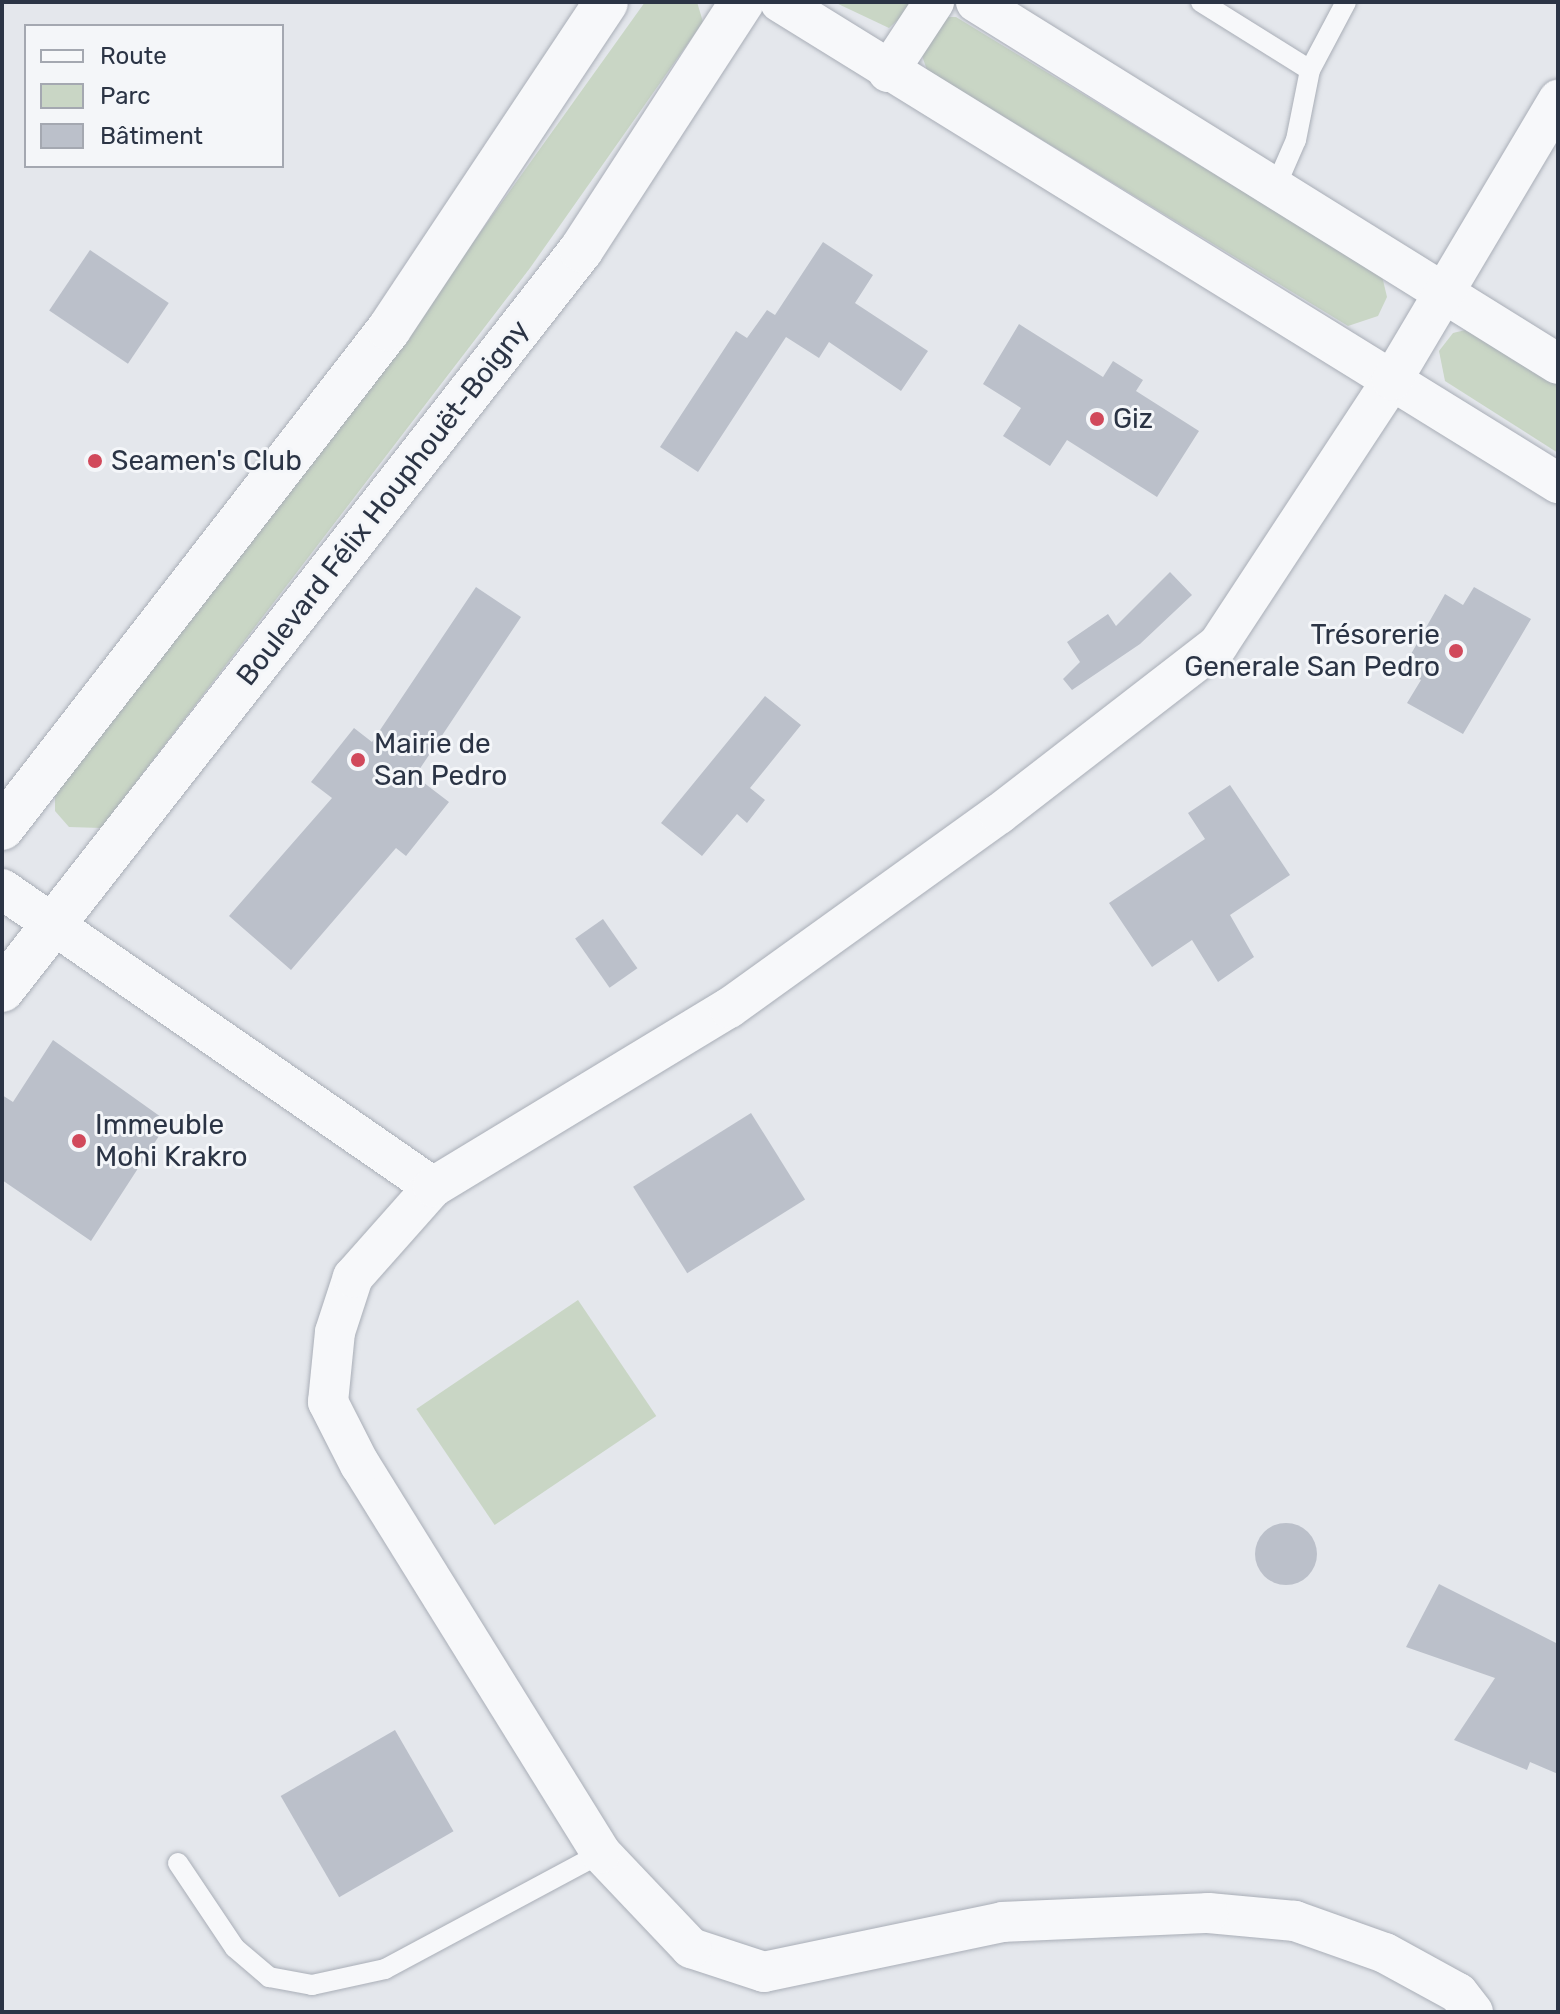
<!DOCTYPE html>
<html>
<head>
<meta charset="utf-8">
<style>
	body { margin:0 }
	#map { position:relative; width:1560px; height:2014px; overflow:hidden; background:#e4e7ec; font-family:Rubik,sans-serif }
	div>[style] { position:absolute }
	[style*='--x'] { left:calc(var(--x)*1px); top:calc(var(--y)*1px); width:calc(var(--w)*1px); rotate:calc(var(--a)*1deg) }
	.green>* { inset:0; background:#c9d6c5; transform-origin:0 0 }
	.building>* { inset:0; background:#bbc0ca; transform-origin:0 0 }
	.round { border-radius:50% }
	.roads { filter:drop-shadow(0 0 2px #a9aeb7) drop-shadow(0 0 2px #a9aeb7) }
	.service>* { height:20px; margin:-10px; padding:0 10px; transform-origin:10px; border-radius:10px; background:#f7f8fa }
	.minor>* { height:40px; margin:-20px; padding:0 20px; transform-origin:20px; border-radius:20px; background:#f7f8fa }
	.tertiary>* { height:44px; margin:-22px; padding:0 22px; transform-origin:22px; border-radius:22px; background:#f7f8fa }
	.dots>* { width:22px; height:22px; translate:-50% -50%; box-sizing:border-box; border:4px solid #f4f6f9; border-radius:50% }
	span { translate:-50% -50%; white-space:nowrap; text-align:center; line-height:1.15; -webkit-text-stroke:6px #f4f6f9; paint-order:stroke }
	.poi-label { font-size:28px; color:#2b3445 }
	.left { translate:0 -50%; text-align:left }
	.right { translate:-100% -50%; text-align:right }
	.street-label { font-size:28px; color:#2b3445 }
	.frame { position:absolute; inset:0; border:4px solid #2b3445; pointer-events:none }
	.legend { position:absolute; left:24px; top:24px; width:260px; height:144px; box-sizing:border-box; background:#f4f6f9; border:2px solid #a4a8b1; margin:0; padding:10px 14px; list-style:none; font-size:24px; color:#2b3445 }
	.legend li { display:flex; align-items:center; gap:16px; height:40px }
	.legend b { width:40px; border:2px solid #a4a8b1 }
</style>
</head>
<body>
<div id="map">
	<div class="green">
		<i style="clip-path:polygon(645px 2px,697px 2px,703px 22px,530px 268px,101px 828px,69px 827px,55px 811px,55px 790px,406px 336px)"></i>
		<i style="clip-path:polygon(834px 2px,917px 2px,889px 28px)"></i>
		<i style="clip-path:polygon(945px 17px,956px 17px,1382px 276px,1387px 297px,1378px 316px,1348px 326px,927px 70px,920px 50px)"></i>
		<i style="clip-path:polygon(1474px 328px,1558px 382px,1558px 453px,1445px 381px,1439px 351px,1453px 333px)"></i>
		<i style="left:578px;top:1300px;width:140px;height:195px;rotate:56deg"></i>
	</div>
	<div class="building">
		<i style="clip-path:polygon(823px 242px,873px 275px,855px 303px,928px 351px,901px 391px,829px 342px,819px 358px,786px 337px,698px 472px,660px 447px,736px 331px,747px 338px,767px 310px,775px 315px)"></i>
		<i style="left:90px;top:250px;width:95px;height:73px;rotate:34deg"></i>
		<i style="clip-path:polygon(1019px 324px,1103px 377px,1113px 361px,1143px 380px,1136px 391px,1199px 431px,1157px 497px,1067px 440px,1050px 466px,1003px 436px,1021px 408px,983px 384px)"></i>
		<i style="clip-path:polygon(1170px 572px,1192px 595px,1140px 644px,1072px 690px,1063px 679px,1080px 662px,1067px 642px,1108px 614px,1116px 626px)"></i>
		<i style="clip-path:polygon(476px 587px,521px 617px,415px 776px,449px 802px,406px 856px,396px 848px,291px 970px,229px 916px,332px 798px,311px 782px,354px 728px,372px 742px)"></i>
		<i style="clip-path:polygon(1474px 587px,1531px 619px,1463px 734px,1407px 703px,1421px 680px,1402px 670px,1445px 594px,1463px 605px)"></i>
		<i style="clip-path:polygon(765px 696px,801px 725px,750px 788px,765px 800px,747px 823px,737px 814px,702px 856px,661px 823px)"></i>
		<i style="clip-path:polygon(1230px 785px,1290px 875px,1230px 915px,1254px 957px,1218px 982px,1192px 940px,1152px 967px,1109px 903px,1205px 839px,1188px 813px)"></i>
		<i style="left:603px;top:919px;width:60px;height:34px;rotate:55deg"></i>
		<i style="clip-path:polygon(53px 1040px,168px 1122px,91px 1241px,2px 1180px,2px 1095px,13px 1102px)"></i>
		<i style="left:751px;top:1113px;width:102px;height:139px;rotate:58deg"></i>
		<i class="round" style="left:1255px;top:1523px;width:62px;height:62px"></i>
		<i style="clip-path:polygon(1439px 1584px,1558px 1644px,1558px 1774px,1530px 1762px,1527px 1770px,1454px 1740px,1495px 1678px,1406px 1647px)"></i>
		<i style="left:395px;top:1730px;width:117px;height:132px;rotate:60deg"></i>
	</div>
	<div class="roads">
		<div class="service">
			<i style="--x:1201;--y:2;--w:128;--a:32"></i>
			<i style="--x:1310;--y:70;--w:77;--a:-62.1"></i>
			<i style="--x:1275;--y:188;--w:52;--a:-66.4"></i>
			<i style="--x:1296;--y:140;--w:71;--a:-78.7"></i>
			<i style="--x:178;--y:1863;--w:102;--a:56.2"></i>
			<i style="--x:235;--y:1948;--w:45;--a:40.5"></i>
			<i style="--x:269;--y:1977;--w:44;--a:10.5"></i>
			<i style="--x:312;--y:1985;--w:75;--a:-12.4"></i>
			<i style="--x:385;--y:1969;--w:245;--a:-28.2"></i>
		</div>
		<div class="minor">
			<i style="--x:780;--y:2;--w:915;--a:31.73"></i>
			<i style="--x:976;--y:2;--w:685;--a:31.88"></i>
			<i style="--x:888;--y:72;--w:84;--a:-56.7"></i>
			<i style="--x:2;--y:889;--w:524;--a:34.66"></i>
			<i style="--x:1473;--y:2012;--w:24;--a:-128"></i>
			<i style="--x:1458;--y:1993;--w:83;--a:-151.3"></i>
			<i style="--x:1385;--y:1953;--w:96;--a:-160.4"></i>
			<i style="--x:1295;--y:1921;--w:87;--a:-174.7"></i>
			<i style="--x:1208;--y:1913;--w:205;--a:177.5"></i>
			<i style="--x:1003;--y:1922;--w:244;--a:168.2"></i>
			<i style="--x:764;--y:1972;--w:77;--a:-161.8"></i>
			<i style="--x:691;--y:1948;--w:131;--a:-133.5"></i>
			<i style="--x:601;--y:1853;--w:457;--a:-121.8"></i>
			<i style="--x:360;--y:1465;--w:71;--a:-116.9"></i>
			<i style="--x:328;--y:1402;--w:70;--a:-84.3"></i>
			<i style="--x:335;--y:1332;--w:58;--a:-71.9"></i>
			<i style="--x:353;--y:1277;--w:120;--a:-48.4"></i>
			<i style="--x:433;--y:1187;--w:346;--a:-31.2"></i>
			<i style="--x:729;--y:1008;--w:332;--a:-35.7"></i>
			<i style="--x:999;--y:814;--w:277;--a:-37.7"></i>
			<i style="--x:1218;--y:645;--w:317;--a:-56.7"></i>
			<i style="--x:1392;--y:380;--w:326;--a:-59.3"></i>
		</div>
		<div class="tertiary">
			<i style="--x:2;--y:828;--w:631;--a:-52.2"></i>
			<i style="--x:389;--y:329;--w:392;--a:-56.4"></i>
			<i style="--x:2;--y:990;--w:940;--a:-51.96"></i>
			<i style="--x:581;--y:250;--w:296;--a:-57"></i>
		</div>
	</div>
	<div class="dots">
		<i style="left:1097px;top:419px;background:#d1495b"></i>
		<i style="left:95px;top:461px;background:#d1495b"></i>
		<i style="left:1456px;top:651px;background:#d1495b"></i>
		<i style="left:358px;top:760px;background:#d1495b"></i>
		<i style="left:79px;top:1141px;background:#d1495b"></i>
	</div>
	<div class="poi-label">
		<span class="left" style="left:1113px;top:419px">Giz</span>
		<span class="left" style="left:111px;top:461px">Seamen's Club</span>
		<span class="right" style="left:1440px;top:651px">Trésorerie<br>Generale San Pedro</span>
		<span class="left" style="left:374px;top:760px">Mairie de<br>San Pedro</span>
		<span class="left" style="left:95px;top:1141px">Immeuble<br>Mohi Krakro</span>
	</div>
	<div class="street-label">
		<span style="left:383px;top:503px;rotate:-52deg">Boulevard Félix Houphouët-Boigny</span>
	</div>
	<div class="frame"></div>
	<ul class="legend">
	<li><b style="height:10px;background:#f7f8fa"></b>Route</li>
	<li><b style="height:22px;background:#c9d6c5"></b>Parc</li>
	<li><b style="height:22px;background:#bbc0ca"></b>Bâtiment</li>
	</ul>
</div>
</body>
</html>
